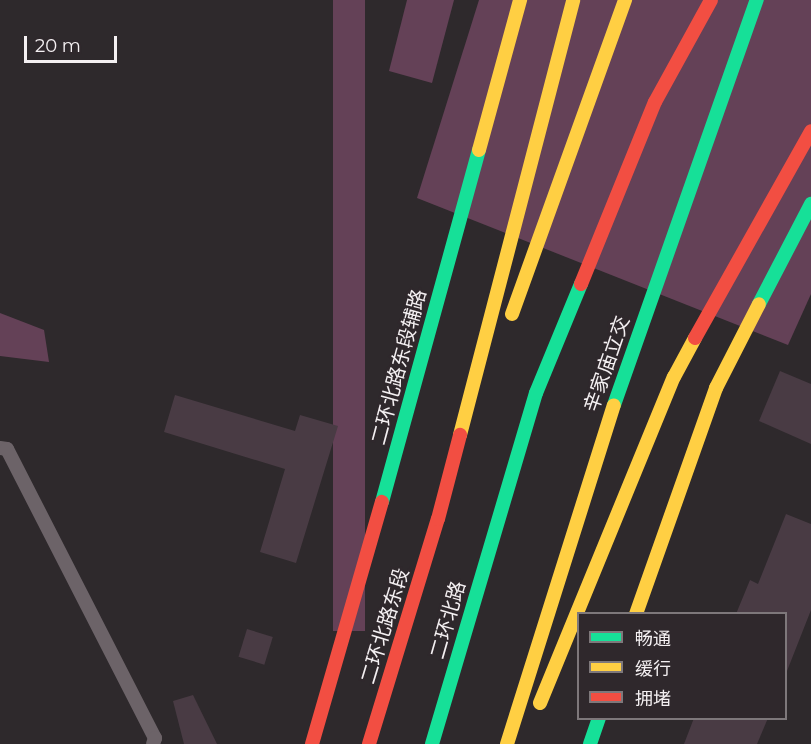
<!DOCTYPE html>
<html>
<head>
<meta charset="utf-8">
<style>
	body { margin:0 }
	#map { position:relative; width:811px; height:744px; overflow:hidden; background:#2e292c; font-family:Montserrat,"Noto Sans SC",sans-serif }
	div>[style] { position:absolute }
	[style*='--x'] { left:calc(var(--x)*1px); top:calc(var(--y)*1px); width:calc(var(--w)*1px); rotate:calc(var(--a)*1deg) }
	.green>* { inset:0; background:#644157; transform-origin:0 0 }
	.building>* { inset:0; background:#493b44; transform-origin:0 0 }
	.lane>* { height:14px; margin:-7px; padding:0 7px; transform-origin:7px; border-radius:7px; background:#6c6368 }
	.fast>* { height:14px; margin:-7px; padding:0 7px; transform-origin:7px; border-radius:7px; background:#16e098 }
	.slow>* { height:14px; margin:-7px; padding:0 7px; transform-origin:7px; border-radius:7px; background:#ffcf43 }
	.jam>* { height:14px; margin:-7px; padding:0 7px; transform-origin:7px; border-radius:7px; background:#f24e42 }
	span { translate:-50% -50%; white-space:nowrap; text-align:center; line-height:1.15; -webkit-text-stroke:4.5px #2f282c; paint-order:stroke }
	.street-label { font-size:20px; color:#f4f0f2 }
	.legend { position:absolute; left:577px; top:612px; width:210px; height:108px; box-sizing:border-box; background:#2f282c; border:2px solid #7e787b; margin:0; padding:8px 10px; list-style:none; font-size:18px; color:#f4f0f2 }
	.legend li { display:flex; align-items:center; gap:12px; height:30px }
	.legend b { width:30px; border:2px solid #7e787b }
	.scale { position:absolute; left:24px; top:36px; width:93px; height:27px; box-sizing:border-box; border:3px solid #f4f0f2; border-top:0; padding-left:8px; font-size:18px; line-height:21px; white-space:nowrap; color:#f4f0f2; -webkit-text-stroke:4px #2f282c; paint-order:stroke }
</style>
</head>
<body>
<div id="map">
	<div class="green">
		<i style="left:333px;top:0;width:32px;height:631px"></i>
		<i style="clip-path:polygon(407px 0,454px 0,432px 83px,389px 71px)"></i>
		<i style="clip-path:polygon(479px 0,811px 0,811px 294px,788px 345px,417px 198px)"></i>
		<i style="clip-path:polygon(0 313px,44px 330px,49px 362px,0 356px)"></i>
	</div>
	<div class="building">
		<i style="clip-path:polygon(780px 371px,811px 384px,811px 444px,759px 421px)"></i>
		<i style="clip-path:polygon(175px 395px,295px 431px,300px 415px,338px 426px,296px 563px,260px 552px,285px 469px,164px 432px)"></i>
		<i style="clip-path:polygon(786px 514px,811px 524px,811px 610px,787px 671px,786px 614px,736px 614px,750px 580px,758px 584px)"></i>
		<i style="left:247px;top:629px;width:27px;height:29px;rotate:17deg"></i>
		<i style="clip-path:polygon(193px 695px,217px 744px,184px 744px,173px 701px)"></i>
		<i style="clip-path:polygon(694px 718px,768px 718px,757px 744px,684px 744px)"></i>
	</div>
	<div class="lane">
		<i style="--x:0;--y:448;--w:7;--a:8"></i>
		<i style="--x:7;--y:449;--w:325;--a:62.9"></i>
		<i style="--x:155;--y:738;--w:6;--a:108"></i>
	</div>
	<div class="fast">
		<i style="--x:759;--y:304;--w:113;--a:-62.5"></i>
		<i style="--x:614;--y:405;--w:430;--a:-70.6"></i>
		<i style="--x:382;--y:502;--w:365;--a:-74.6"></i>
		<i style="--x:432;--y:744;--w:366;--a:-73.5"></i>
		<i style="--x:536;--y:393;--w:118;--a:-67.6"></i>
		<i style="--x:590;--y:744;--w:28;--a:-71"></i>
	</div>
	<div class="slow">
		<i style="--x:479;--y:150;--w:156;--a:-74.7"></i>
		<i style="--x:512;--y:314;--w:334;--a:-70.2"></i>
		<i style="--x:460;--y:435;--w:449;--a:-75.4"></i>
		<i style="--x:636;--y:614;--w:240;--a:-70.5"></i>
		<i style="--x:716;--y:388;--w:94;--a:-62.9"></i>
		<i style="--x:540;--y:703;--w:352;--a:-67.7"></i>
		<i style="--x:674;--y:377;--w:44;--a:-61.7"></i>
		<i style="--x:507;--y:744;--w:355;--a:-72.5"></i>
	</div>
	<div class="jam">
		<i style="--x:581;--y:284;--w:196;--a:-67.9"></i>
		<i style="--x:655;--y:102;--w:116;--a:-61.2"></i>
		<i style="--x:695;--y:338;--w:237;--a:-60.7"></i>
		<i style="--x:312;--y:744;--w:252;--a:-73.9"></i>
		<i style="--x:369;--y:744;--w:235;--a:-73"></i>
		<i style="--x:438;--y:519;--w:87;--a:-75.3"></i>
	</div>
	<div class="street-label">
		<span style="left:607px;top:364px;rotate:-71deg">辛家庙立交</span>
		<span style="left:399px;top:367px;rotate:-75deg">二环北路东段辅路</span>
		<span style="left:448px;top:620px;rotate:-74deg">二环北路</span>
		<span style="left:385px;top:626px;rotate:-73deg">二环北路东段</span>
	</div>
	<ul class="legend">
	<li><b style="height:8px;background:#16e098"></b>畅通</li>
	<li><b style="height:8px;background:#ffcf43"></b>缓行</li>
	<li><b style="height:8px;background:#f24e42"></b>拥堵</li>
	</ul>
	<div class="scale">20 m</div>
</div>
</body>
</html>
